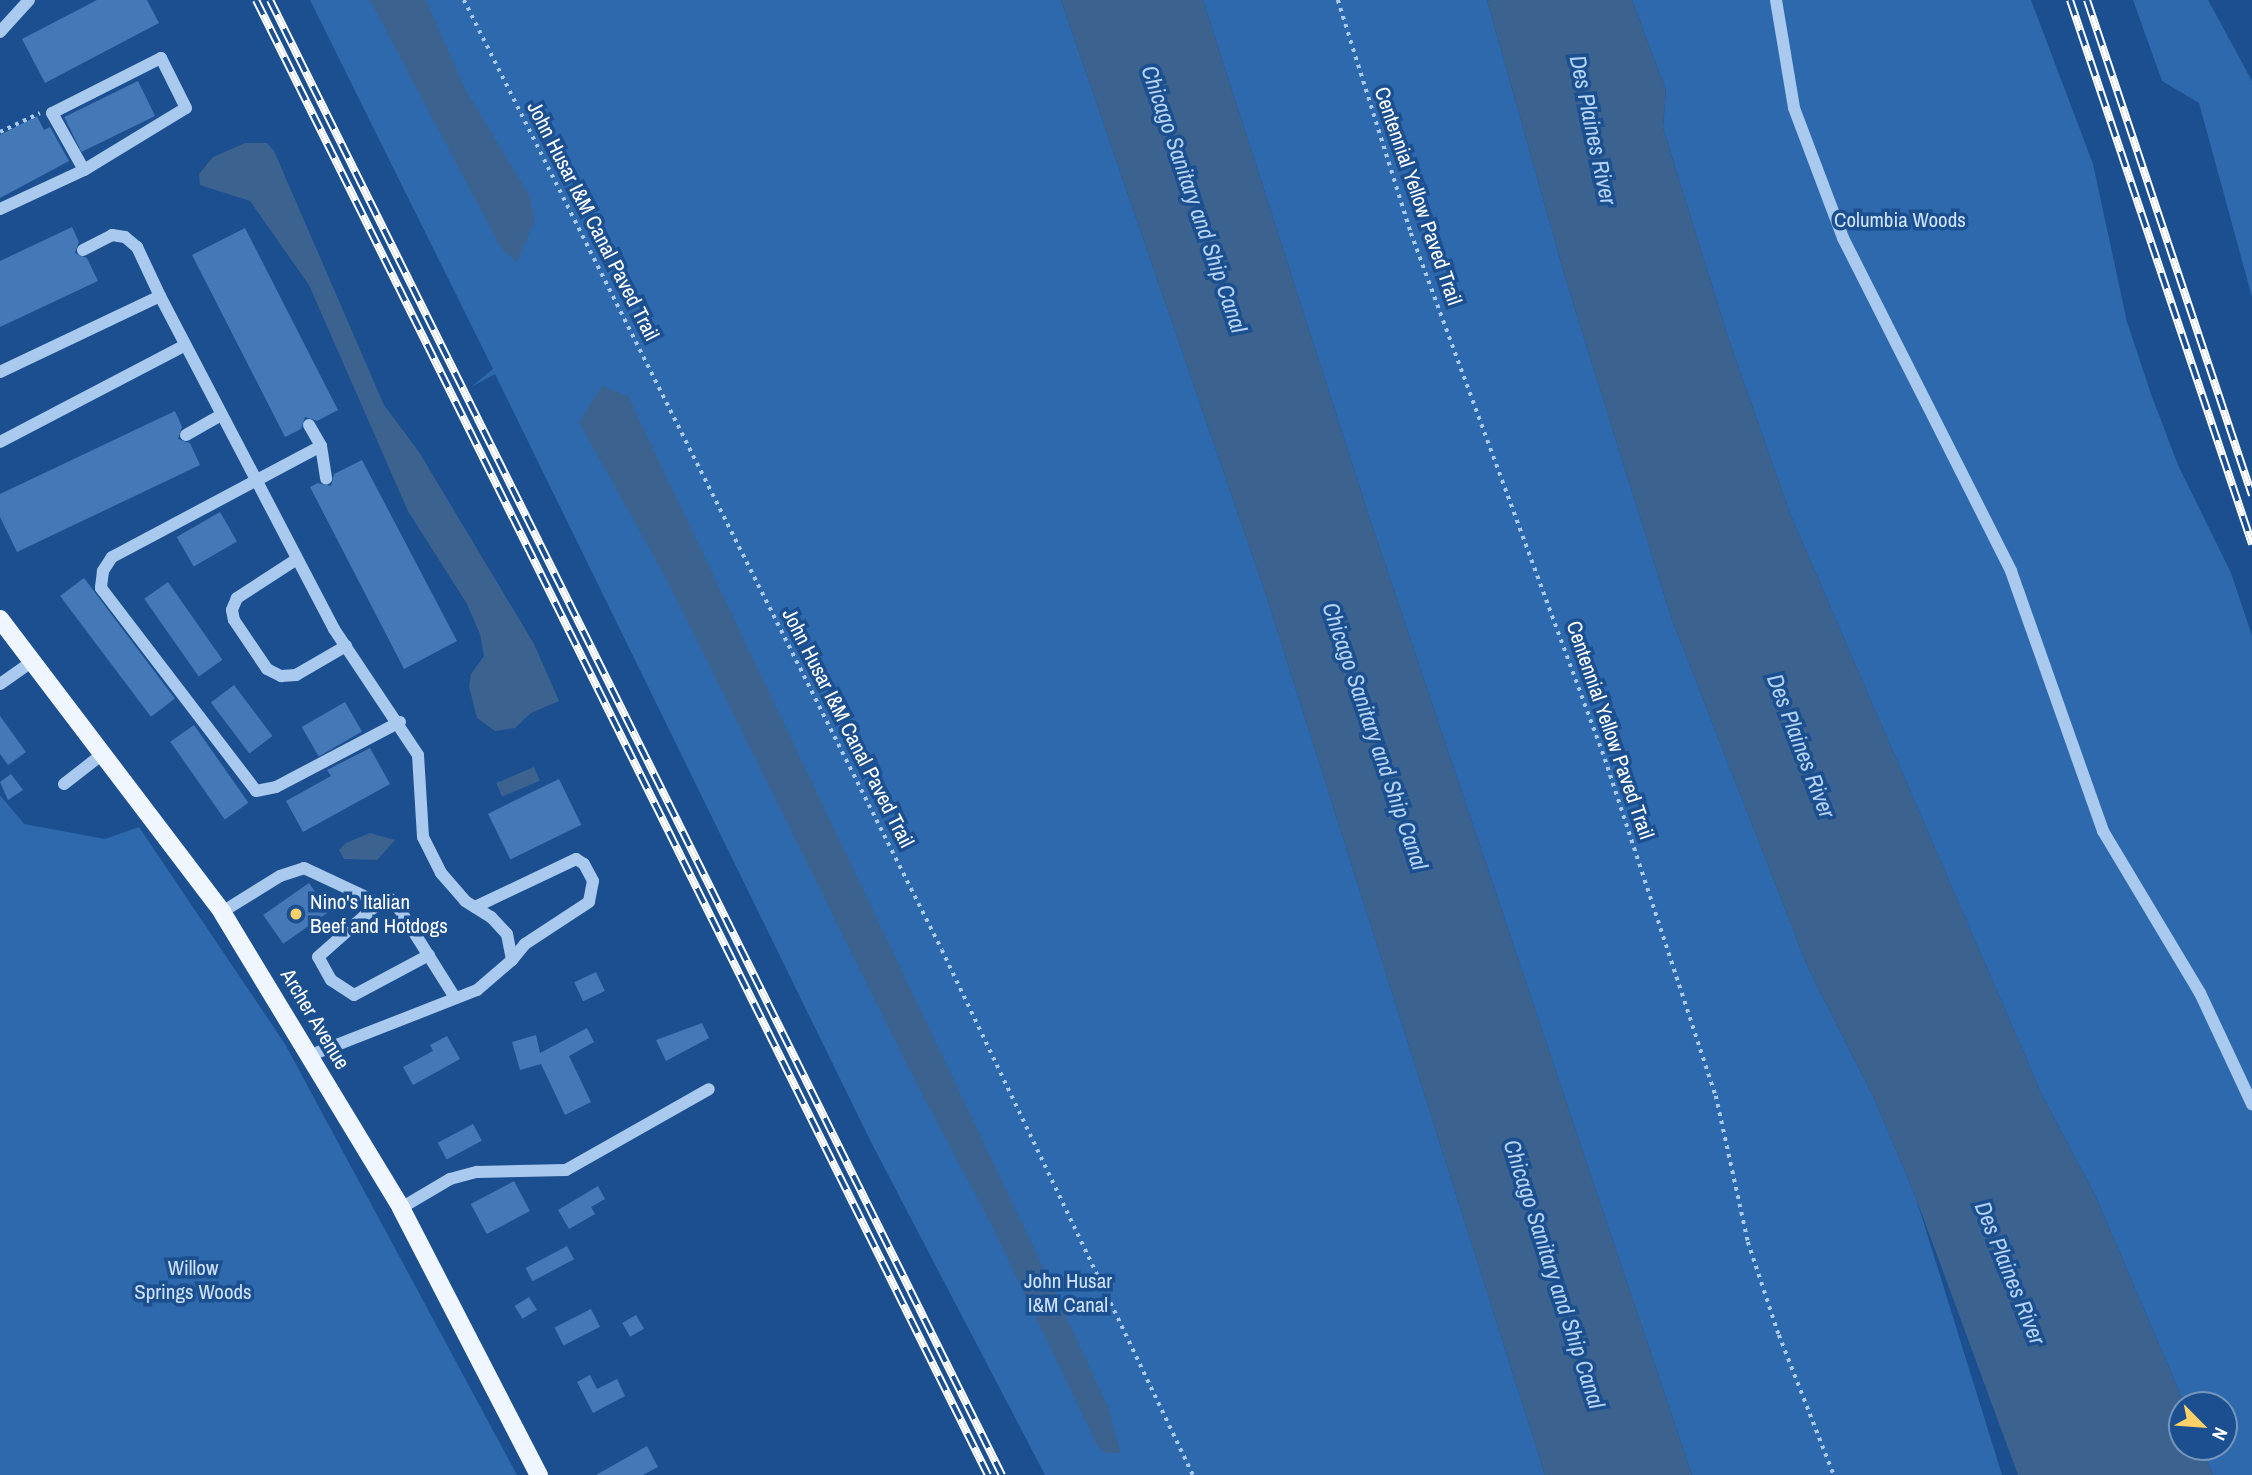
<!DOCTYPE html>
<html>
<head>
<meta charset="utf-8">
<style>
	body { margin:0 }
	#map { position:relative; width:2252px; height:1475px; overflow:hidden; background:#1b4f8f; font-family:"Archivo Narrow",sans-serif }
	div>[style] { position:absolute }
	[style*='--x'] { left:calc(var(--x)*1px); top:calc(var(--y)*1px); width:calc(var(--w)*1px); rotate:calc(var(--a)*1deg) }
	.green>* { inset:0; background:#2e69ad }
	.water>* { inset:0; background:#3c6290; transform-origin:0 0 }
	.building>* { inset:0; background:#4478b7; transform-origin:0 0 }
	.path>* { height:3.5px; margin-top:-1.75px; transform-origin:0; background:repeating-linear-gradient(90deg,#a9c9ee 0 3.5px,transparent 0 8.5px) }
	.minor>* { height:12px; margin:-6px; padding:0 6px; transform-origin:6px; border-radius:6px; background:#a9c9ee }
	.major>* { height:18px; margin:-9px; padding:0 9px; transform-origin:9px; border-radius:9px; background:#f0f6ff }
	.rail>* { height:8px; margin-top:-4px; transform-origin:0; background:repeating-linear-gradient(90deg,#1b4f8f 0 16px,#fff 0 32px); box-sizing:border-box; border-block:2px solid #fff }
	.dots>* { width:19px; height:19px; translate:-50% -50%; box-sizing:border-box; border:4px solid #1b4f8f; border-radius:50% }
	span { translate:-50% -50%; white-space:nowrap; text-align:center; line-height:1.15; -webkit-text-stroke:7px #1b4f8f; paint-order:stroke }
	.street-label { font-size:21px; color:#fff }
	.park-label { font-size:21px; color:#cfe3fa }
	.poi-label { font-size:21px; color:#fff }
	.left { translate:0 -50%; text-align:left }
	.water-label { font-size:23px; color:#b5d3f5; font-style:italic }
	.north { position:absolute; left:2168px; top:1391px; width:70px; height:70px; box-sizing:border-box; background:#1b4f8f; border:2px solid #7695bc; border-radius:50%; rotate:115deg; font-size:19px; font-weight:700; line-height:28px; text-align:center; color:#fff }
	.north::after { content:''; display:block; margin:auto; width:24px; height:32px; background:#ffd166; clip-path:polygon(50% 0,100% 100%,50% 72%,0 100%) }
</style>
</head>
<body>
<div id="map">
	<div class="green">
		<i style="clip-path:polygon(310px 0,1061px 0,1266px 595px,1545px 1475px,1045px 1475px,871px 1142px,495px 374px,471px 387px,493px 369px)"></i>
		<i style="clip-path:polygon(1203px 0,1487px 0,1566px 280px,1672px 620px,1809px 970px,1874px 1098px,1916px 1198px,2002px 1475px,1692px 1475px,1369px 516px)"></i>
		<i style="clip-path:polygon(1632px 0,2031px 0,2093px 164px,2127px 322px,2151px 394px,2178px 465px,2231px 573px,2252px 636px,2252px 1475px,2213px 1475px,2202px 1447px,2224px 1447px,2224px 1405px,2185px 1405px,2095px 1195px,2043px 1097px,1791px 516px,1729px 340px,1663px 128px,1666px 90px)"></i>
		<i style="clip-path:polygon(2133px 0,2208px 0,2252px 81px,2252px 297px,2199px 103px,2162px 81px)"></i>
		<i style="clip-path:polygon(0 795px,24px 824px,105px 839px,139px 827px,285px 1044px,517px 1475px,0 1475px)"></i>
	</div>
	<div class="water">
		<i style="clip-path:polygon(370px 0,426px 0,465px 89px,529px 195px,535px 220px,517px 262px,501px 248px)"></i>
		<i style="clip-path:polygon(1061px 0,1203px 0,1369px 516px,1692px 1475px,1545px 1475px,1266px 595px)"></i>
		<i style="clip-path:polygon(1487px 0,1632px 0,1666px 90px,1663px 128px,1729px 340px,1791px 516px,2043px 1097px,2095px 1195px,2185px 1405px,2182px 1447px,2202px 1447px,2213px 1475px,2018px 1475px,1916px 1198px,1874px 1098px,1809px 970px,1672px 620px,1566px 280px)"></i>
		<i style="clip-path:polygon(245px 143px,267px 143px,274px 151px,384px 405px,419px 452px,534px 644px,559px 701px,531px 713px,515px 728px,495px 731px,477px 718px,469px 686px,471px 674px,484px 656px,480px 634px,467px 604px,408px 511px,309px 285px,250px 201px,200px 185px,199px 174px,213px 157px)"></i>
		<i style="clip-path:polygon(602px 386px,628px 396px,1053px 1288px,1108px 1407px,1121px 1453px,1107px 1453px,1098px 1447px,989px 1220px,913px 1077px,669px 584px,579px 422px)"></i>
		<i style="left:534px;top:767px;width:15px;height:41px;rotate:67deg"></i>
		<i style="clip-path:polygon(370px 833px,395px 840px,377px 860px,344px 859px,339px 850px,346px 843px)"></i>
	</div>
	<div class="building">
		<i style="clip-path:polygon(97px 0,147px 0,159px 23px,45px 83px,22px 39px)"></i>
		<i style="left:138px;top:81px;width:39px;height:82px;rotate:64deg"></i>
		<i style="clip-path:polygon(37px 116px,44px 130px,50px 127px,69px 161px,0 198px,0 135px)"></i>
		<i style="clip-path:polygon(72px 227px,79px 242px,75px 253px,87px 258px,98px 281px,0 327px,0 261px)"></i>
		<i style="clip-path:polygon(245px 228px,338px 410px,317px 421px,305px 417px,301px 429px,285px 437px,192px 255px)"></i>
		<i style="clip-path:polygon(175px 411px,182px 427px,178px 439px,190px 443px,200px 465px,17px 552px,0 517px,0 494px)"></i>
		<i style="clip-path:polygon(362px 460px,457px 641px,404px 669px,310px 487px,318px 483px,331px 486px,334px 474px)"></i>
		<i style="left:220px;top:512px;width:34px;height:50px;rotate:60deg"></i>
		<i style="left:84px;top:578px;width:151px;height:30px;rotate:53deg"></i>
		<i style="left:168px;top:582px;width:95px;height:29px;rotate:55deg"></i>
		<i style="left:234px;top:685px;width:64px;height:29px;rotate:53deg"></i>
		<i style="left:345px;top:702px;width:34px;height:50px;rotate:60deg"></i>
		<i style="clip-path:polygon(0 716px,26px 752px,8px 765px,0 754px)"></i>
		<i style="left:194px;top:725px;width:95px;height:29px;rotate:55deg"></i>
		<i style="clip-path:polygon(370px 748px,390px 784px,303px 832px,286px 801px,331px 776px,327px 770px)"></i>
		<i style="clip-path:polygon(11px 774px,23px 790px,8px 800px,0 782px)"></i>
		<i style="left:559px;top:779px;width:51px;height:79px;rotate:64deg"></i>
		<i style="left:309px;top:883px;width:35px;height:56px;rotate:55deg"></i>
		<i style="left:596px;top:972px;width:21px;height:24px;rotate:65deg"></i>
		<i style="clip-path:polygon(702px 1023px,709px 1038px,666px 1061px,656px 1040px)"></i>
		<i style="clip-path:polygon(587px 1028px,594px 1042px,569px 1056px,591px 1102px,565px 1115px,541px 1064px,520px 1070px,512px 1042px,536px 1035px,540px 1053px)"></i>
		<i style="clip-path:polygon(447px 1036px,460px 1059px,413px 1085px,403px 1067px,433px 1051px,430px 1045px)"></i>
		<i style="left:473px;top:1124px;width:19px;height:40px;rotate:62deg"></i>
		<i style="left:514px;top:1181px;width:34px;height:49px;rotate:62deg"></i>
		<i style="clip-path:polygon(598px 1186px,605px 1199px,591px 1207px,595px 1214px,569px 1229px,558px 1210px)"></i>
		<i style="left:567px;top:1246px;width:15px;height:47px;rotate:62deg"></i>
		<i style="left:529px;top:1297px;width:15px;height:17px;rotate:58deg"></i>
		<i style="left:591px;top:1309px;width:20px;height:41px;rotate:63deg"></i>
		<i style="left:636px;top:1315px;width:16px;height:16px;rotate:60deg"></i>
		<i style="clip-path:polygon(590px 1375px,597px 1389px,617px 1379px,625px 1396px,593px 1413px,577px 1382px)"></i>
		<i style="clip-path:polygon(647px 1446px,658px 1467px,643px 1475px,596px 1475px)"></i>
	</div>
	<div class="path">
		<i style="--x:464;--y:0;--w:1063;--a:63.29"></i>
		<i style="--x:942;--y:950;--w:582;--a:64.45"></i>
		<i style="--x:1338;--y:0;--w:244;--a:72.6"></i>
		<i style="--x:1411;--y:233;--w:561;--a:69.75"></i>
		<i style="--x:1605;--y:759;--w:355;--a:71.8"></i>
		<i style="--x:1716;--y:1096;--w:149;--a:77.6"></i>
		<i style="--x:1748;--y:1242;--w:98;--a:71.6"></i>
		<i style="--x:1779;--y:1335;--w:150;--a:68.6"></i>
		<i style="--x:0;--y:132;--w:44;--a:-25.4"></i>
	</div>
	<div class="minor">
		<i style="--x:1776;--y:0;--w:109;--a:80.5"></i>
		<i style="--x:1794;--y:108;--w:139;--a:69.3"></i>
		<i style="--x:1843;--y:238;--w:373;--a:63.2"></i>
		<i style="--x:2011;--y:571;--w:276;--a:70.5"></i>
		<i style="--x:2103;--y:831;--w:189;--a:59.1"></i>
		<i style="--x:2200;--y:993;--w:123;--a:64.9"></i>
		<i style="--x:0;--y:32;--w:43;--a:-47.8"></i>
		<i style="--x:0;--y:209;--w:93;--a:-24.9"></i>
		<i style="--x:84;--y:170;--w:119;--a:-31.3"></i>
		<i style="--x:186;--y:108;--w:56;--a:-116.6"></i>
		<i style="--x:161;--y:58;--w:122;--a:153.2"></i>
		<i style="--x:52;--y:113;--w:65;--a:60.7"></i>
		<i style="--x:83;--y:250;--w:33;--a:-27"></i>
		<i style="--x:112;--y:235;--w:13;--a:9"></i>
		<i style="--x:125;--y:237;--w:16;--a:40"></i>
		<i style="--x:137;--y:247;--w:54;--a:64.9"></i>
		<i style="--x:0;--y:372;--w:177;--a:-25.4"></i>
		<i style="--x:160;--y:296;--w:376;--a:62.4"></i>
		<i style="--x:334;--y:629;--w:151;--a:56.3"></i>
		<i style="--x:418;--y:755;--w:82;--a:86.5"></i>
		<i style="--x:423;--y:837;--w:40;--a:63.4"></i>
		<i style="--x:441;--y:873;--w:37;--a:49"></i>
		<i style="--x:465;--y:901;--w:31;--a:32"></i>
		<i style="--x:491;--y:917;--w:23;--a:47"></i>
		<i style="--x:507;--y:934;--w:26;--a:79"></i>
		<i style="--x:512;--y:960;--w:46;--a:139.4"></i>
		<i style="--x:477;--y:990;--w:178;--a:158.6"></i>
		<i style="--x:309;--y:425;--w:24;--a:60"></i>
		<i style="--x:321;--y:446;--w:33;--a:81"></i>
		<i style="--x:186;--y:435;--w:40;--a:-29.7"></i>
		<i style="--x:0;--y:442;--w:208;--a:-27.6"></i>
		<i style="--x:321;--y:446;--w:237;--a:152"></i>
		<i style="--x:112;--y:557;--w:17;--a:123"></i>
		<i style="--x:103;--y:571;--w:17;--a:97"></i>
		<i style="--x:101;--y:588;--w:255;--a:52.6"></i>
		<i style="--x:256;--y:791;--w:20;--a:-11"></i>
		<i style="--x:276;--y:787;--w:140;--a:-27.7"></i>
		<i style="--x:297;--y:559;--w:72;--a:147"></i>
		<i style="--x:237;--y:598;--w:13;--a:113"></i>
		<i style="--x:232;--y:610;--w:10;--a:79"></i>
		<i style="--x:234;--y:620;--w:59;--a:56"></i>
		<i style="--x:267;--y:669;--w:16;--a:27"></i>
		<i style="--x:281;--y:676;--w:15;--a:-4"></i>
		<i style="--x:296;--y:675;--w:58;--a:-30.1"></i>
		<i style="--x:0;--y:684;--w:39;--a:-35"></i>
		<i style="--x:64;--y:784;--w:46;--a:-37.9"></i>
		<i style="--x:475;--y:907;--w:112;--a:-25.4"></i>
		<i style="--x:576;--y:859;--w:9;--a:32"></i>
		<i style="--x:584;--y:864;--w:19;--a:62"></i>
		<i style="--x:593;--y:881;--w:21;--a:101"></i>
		<i style="--x:589;--y:902;--w:77;--a:146.7"></i>
		<i style="--x:525;--y:944;--w:21;--a:129"></i>
		<i style="--x:222;--y:912;--w:68;--a:-31.8"></i>
		<i style="--x:280;--y:876;--w:25;--a:-18"></i>
		<i style="--x:304;--y:868;--w:83;--a:25"></i>
		<i style="--x:429;--y:955;--w:85;--a:151.9"></i>
		<i style="--x:354;--y:995;--w:27;--a:-147"></i>
		<i style="--x:331;--y:980;--w:26;--a:-119"></i>
		<i style="--x:318;--y:957;--w:81;--a:-41.5"></i>
		<i style="--x:379;--y:903;--w:12;--a:-20"></i>
		<i style="--x:390;--y:899;--w:15;--a:48"></i>
		<i style="--x:400;--y:910;--w:102;--a:57.9"></i>
		<i style="--x:401;--y:1208;--w:57;--a:-30.6"></i>
		<i style="--x:450;--y:1179;--w:28;--a:-15"></i>
		<i style="--x:477;--y:1172;--w:89;--a:-1.3"></i>
		<i style="--x:566;--y:1170;--w:164;--a:-29.5"></i>
	</div>
	<div class="major">
		<i style="--x:0;--y:619;--w:368;--a:52.8"></i>
		<i style="--x:222;--y:912;--w:346;--a:58.8"></i>
		<i style="--x:401;--y:1208;--w:301;--a:62.7"></i>
	</div>
	<div class="rail">
		<i style="--x:256;--y:0;--w:1647;--a:63.61"></i>
		<i style="--x:270;--y:0;--w:1647;--a:63.61"></i>
		<i style="--x:2070;--y:0;--w:574;--a:71.5"></i>
		<i style="--x:2087;--y:0;--w:522;--a:71.57"></i>
	</div>
	<div class="dots">
		<i style="left:296px;top:914px;background:#ffd166"></i>
	</div>
	<div class="street-label">
		<span style="left:1418px;top:196px;rotate:71deg">Centennial Yellow Paved Trail</span>
		<span style="left:593px;top:221px;rotate:63deg">John Husar I&amp;M Canal Paved Trail</span>
		<span style="left:848px;top:728px;rotate:63deg">John Husar I&amp;M Canal Paved Trail</span>
		<span style="left:1610px;top:730px;rotate:71deg">Centennial Yellow Paved Trail</span>
		<span style="left:315px;top:1019px;rotate:59deg">Archer Avenue</span>
	</div>
	<div class="park-label">
		<span style="left:1900px;top:220px">Columbia Woods</span>
		<span style="left:193px;top:1280px">Willow<br>Springs Woods</span>
		<span style="left:1068px;top:1293px">John Husar<br>I&amp;M Canal</span>
	</div>
	<div class="poi-label">
		<span class="left" style="left:310px;top:914px">Nino's Italian<br>Beef and Hotdogs</span>
	</div>
	<div class="water-label">
		<span style="left:1593px;top:130px;rotate:78deg">Des Plaines River</span>
		<span style="left:1194px;top:199px;rotate:71deg">Chicago Sanitary and Ship Canal</span>
		<span style="left:1375px;top:736px;rotate:71deg">Chicago Sanitary and Ship Canal</span>
		<span style="left:1801px;top:746px;rotate:69deg">Des Plaines River</span>
		<span style="left:2010px;top:1273px;rotate:68deg">Des Plaines River</span>
		<span style="left:1554px;top:1274px;rotate:72deg">Chicago Sanitary and Ship Canal</span>
	</div>
	<div class="north">N</div>
</div>
</body>
</html>
